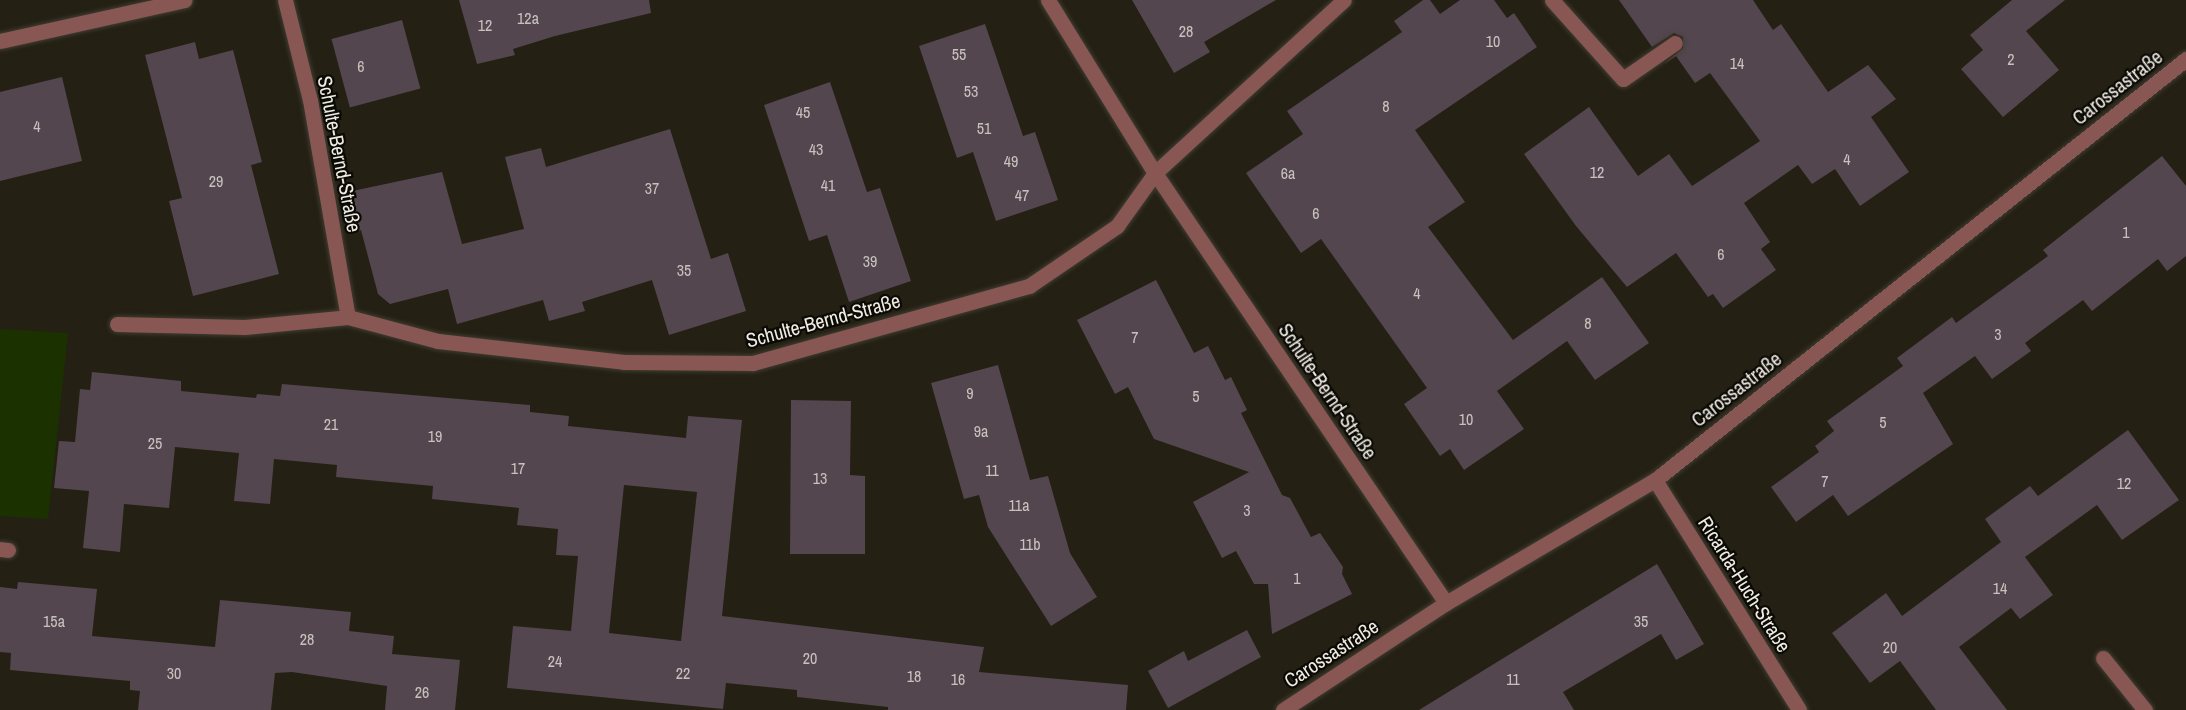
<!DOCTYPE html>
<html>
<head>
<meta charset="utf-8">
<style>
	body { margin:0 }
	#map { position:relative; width:2186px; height:710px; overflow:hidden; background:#242014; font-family:"Archivo Narrow",sans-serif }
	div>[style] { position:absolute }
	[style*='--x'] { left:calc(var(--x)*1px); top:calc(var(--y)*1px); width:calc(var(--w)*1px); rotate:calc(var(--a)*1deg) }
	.green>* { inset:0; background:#1c3100 }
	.building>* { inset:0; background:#53464e; transform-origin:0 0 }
	.roads { filter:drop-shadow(0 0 2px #403d31) drop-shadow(0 0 2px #403d31) }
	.lane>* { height:15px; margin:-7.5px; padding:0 7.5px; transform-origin:7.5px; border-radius:7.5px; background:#885754 }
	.street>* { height:15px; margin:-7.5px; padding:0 7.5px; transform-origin:7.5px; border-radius:7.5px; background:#885754 }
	span { translate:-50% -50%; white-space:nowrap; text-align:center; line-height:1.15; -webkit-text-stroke:4.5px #0c0a05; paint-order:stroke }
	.number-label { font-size:16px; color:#c8c2be }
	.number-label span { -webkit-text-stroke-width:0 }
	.street-label { font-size:20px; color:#efece4 }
</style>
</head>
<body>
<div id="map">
	<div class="green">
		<i style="clip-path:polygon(0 329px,68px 333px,48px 519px,0 516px)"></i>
	</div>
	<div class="building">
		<i style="clip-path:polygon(459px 0,649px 0,651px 13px,555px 36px,513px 49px,515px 55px,477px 64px)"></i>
		<i style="clip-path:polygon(1132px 0,1276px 0,1204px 42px,1210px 52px,1174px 73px)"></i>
		<i style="clip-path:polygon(1423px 0,1430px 0,1440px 14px,1460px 0,1494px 0,1507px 18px,1514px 13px,1537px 47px,1415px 130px,1465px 202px,1428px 227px,1513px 340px,1602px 277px,1649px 343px,1595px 380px,1567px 341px,1497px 391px,1524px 429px,1464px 470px,1450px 449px,1440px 456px,1404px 404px,1427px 388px,1321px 239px,1301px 253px,1246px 173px,1303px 134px,1287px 111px,1402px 32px,1394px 21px)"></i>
		<i style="clip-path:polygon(1619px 0,1753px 0,1773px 30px,1781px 24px,1828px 92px,1868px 65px,1896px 99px,1871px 117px,1909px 172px,1860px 206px,1835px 169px,1812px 184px,1798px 165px,1744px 203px,1770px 242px,1761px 249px,1776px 270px,1723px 308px,1713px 294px,1708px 297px,1676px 253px,1627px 287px,1576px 226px,1524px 154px,1589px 107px,1638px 176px,1669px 154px,1692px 186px,1760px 141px,1710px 73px,1695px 83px,1676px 56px,1664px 64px,1683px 48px,1683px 37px,1674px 33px,1652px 47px)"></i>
		<i style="clip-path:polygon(2012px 0,2065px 0,2026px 31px,2059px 70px,2003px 117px,1961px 69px,1983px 50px,1970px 35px)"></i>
		<i style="left:402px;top:20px;width:71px;height:73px;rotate:75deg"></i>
		<i style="clip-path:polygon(985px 24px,1023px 136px,1035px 132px,1058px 200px,996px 221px,973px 152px,957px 158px,919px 46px)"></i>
		<i style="clip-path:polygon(195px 42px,199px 59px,233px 50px,262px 162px,251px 165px,279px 274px,193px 296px,169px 201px,182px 198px,145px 55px)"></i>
		<i style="clip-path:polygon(62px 77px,82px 161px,0 181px,0 92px)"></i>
		<i style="clip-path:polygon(830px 82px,867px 192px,880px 188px,911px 281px,849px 302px,827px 235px,809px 241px,764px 105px)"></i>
		<i style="clip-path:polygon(670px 129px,711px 259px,728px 253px,746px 311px,669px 335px,652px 280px,582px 302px,585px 311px,549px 321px,543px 300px,457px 324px,448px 289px,390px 304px,378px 294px,361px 230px,351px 233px,343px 193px,442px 172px,462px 244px,524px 229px,505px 157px,541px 148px,546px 167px)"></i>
		<i style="clip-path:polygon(2162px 156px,2186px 186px,2186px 256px,2167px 271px,2158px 259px,2092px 311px,2083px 300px,2025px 343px,2031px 351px,1992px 379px,1975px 356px,1923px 393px,1953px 444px,1848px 516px,1833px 495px,1796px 522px,1771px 487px,1819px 452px,1815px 446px,1834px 431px,1827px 421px,1903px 366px,1897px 358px,1952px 317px,1956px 323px,2048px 256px,2043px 250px)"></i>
		<i style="clip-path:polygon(1156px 280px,1194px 353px,1208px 346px,1225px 380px,1231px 377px,1247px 410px,1241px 413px,1282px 495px,1290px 498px,1311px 537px,1320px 533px,1343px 567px,1342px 574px,1352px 594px,1272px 634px,1268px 584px,1254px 584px,1236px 551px,1222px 558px,1193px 502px,1249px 472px,1154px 439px,1128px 387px,1115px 394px,1077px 320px)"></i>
		<i style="clip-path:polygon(998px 365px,1030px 480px,1048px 476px,1070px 553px,1097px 597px,1051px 626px,988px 527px,979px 495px,964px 499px,931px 383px)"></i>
		<i style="clip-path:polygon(evenodd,92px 372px,181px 381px,181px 391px,256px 398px,257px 394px,280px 396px,282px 384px,530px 405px,530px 412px,569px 416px,568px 426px,686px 438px,688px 416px,742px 420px,722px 616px,984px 647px,979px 672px,1128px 685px,1126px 710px,888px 710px,888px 707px,797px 697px,797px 690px,726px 683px,723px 709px,507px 688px,513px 626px,571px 631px,578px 556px,556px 555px,558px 529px,517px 525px,519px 508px,432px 499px,433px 486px,336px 477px,337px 465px,274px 459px,270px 504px,234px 501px,239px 453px,175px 447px,169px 508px,124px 504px,120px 552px,83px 548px,89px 491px,54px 488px,59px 441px,75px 442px,80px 389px,90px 390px,92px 372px,624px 485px,697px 492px,681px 641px,609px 633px,624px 485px)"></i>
		<i style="clip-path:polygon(791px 400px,851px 401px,850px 475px,865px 476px,865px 554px,790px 554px)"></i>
		<i style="clip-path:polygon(2128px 430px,2179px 500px,2122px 540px,2097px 505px,2025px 557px,2053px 595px,2020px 619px,2011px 608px,1959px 647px,2007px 710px,1936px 710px,1900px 661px,1870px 683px,1832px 633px,1886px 593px,1902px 616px,2001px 542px,1985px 519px,2030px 486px,2038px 496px)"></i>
		<i style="clip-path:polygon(1657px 564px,1704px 644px,1676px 660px,1661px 634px,1563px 692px,1574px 710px,1419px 710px)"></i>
		<i style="clip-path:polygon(18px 582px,97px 589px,92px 636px,215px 647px,220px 600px,351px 612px,349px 631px,394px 636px,392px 654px,460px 660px,455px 710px,385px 710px,387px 686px,292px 672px,275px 673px,271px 710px,138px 710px,140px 691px,130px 690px,130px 681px,10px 670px,11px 653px,0 652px,0 587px,17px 589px)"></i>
		<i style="clip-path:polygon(1247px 630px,1261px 657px,1168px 708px,1148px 671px,1184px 651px,1188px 661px)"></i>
	</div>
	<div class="roads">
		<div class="lane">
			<i style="--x:0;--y:549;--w:8;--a:7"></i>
		</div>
		<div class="street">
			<i style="--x:285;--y:0;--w:103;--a:76"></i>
			<i style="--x:310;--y:100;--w:220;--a:80.1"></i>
			<i style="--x:1048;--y:0;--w:203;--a:58.3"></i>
			<i style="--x:1155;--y:173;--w:519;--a:55.91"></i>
			<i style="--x:1552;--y:0;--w:106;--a:48.1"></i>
			<i style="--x:1623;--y:79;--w:63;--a:-34.7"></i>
			<i style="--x:0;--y:41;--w:189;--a:-12.5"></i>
			<i style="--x:117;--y:324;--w:128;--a:1.3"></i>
			<i style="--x:245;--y:327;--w:103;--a:-5.5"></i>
			<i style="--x:348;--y:317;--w:93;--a:14.9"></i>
			<i style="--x:438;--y:341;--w:187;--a:6.4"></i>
			<i style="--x:624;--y:362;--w:129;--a:0.4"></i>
			<i style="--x:753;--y:363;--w:287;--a:-15.6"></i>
			<i style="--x:1029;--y:286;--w:107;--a:-34.3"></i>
			<i style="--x:1117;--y:226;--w:65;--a:-54.4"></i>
			<i style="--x:1155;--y:173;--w:256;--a:-42.5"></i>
			<i style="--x:1655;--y:480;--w:271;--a:57.9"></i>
			<i style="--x:2103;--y:658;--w:67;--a:51.1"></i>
			<i style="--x:1283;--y:710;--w:195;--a:-33.3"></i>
			<i style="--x:1446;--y:603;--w:243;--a:-30.5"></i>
			<i style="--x:1655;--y:480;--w:678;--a:-38.41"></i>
		</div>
	</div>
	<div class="number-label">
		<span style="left:528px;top:18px">12a</span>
		<span style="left:485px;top:25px">12</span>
		<span style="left:1186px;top:31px">28</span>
		<span style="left:1493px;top:41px">10</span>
		<span style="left:959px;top:54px">55</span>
		<span style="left:2011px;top:59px">2</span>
		<span style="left:1737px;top:63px">14</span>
		<span style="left:361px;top:66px">6</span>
		<span style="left:971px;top:91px">53</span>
		<span style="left:1386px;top:106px">8</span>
		<span style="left:803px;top:112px">45</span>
		<span style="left:37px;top:126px">4</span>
		<span style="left:984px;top:128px">51</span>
		<span style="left:816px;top:149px">43</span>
		<span style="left:1847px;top:159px">4</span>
		<span style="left:1011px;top:161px">49</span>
		<span style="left:1597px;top:172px">12</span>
		<span style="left:1288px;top:173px">6a</span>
		<span style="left:216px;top:181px">29</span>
		<span style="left:828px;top:185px">41</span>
		<span style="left:652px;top:188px">37</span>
		<span style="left:1022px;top:195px">47</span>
		<span style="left:1316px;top:213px">6</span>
		<span style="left:2126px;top:232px">1</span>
		<span style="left:1721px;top:254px">6</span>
		<span style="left:870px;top:261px">39</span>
		<span style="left:684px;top:270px">35</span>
		<span style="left:1417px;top:293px">4</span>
		<span style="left:1588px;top:323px">8</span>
		<span style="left:1998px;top:334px">3</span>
		<span style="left:1135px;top:337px">7</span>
		<span style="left:970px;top:393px">9</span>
		<span style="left:1196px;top:396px">5</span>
		<span style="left:1466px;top:419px">10</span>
		<span style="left:1883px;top:422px">5</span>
		<span style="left:331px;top:424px">21</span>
		<span style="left:981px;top:431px">9a</span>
		<span style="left:435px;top:436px">19</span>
		<span style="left:155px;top:443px">25</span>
		<span style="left:518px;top:468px">17</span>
		<span style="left:992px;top:470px">11</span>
		<span style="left:820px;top:478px">13</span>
		<span style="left:1825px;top:481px">7</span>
		<span style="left:2124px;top:483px">12</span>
		<span style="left:1019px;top:505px">11a</span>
		<span style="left:1247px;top:510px">3</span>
		<span style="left:1030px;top:544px">11b</span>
		<span style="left:1297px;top:578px">1</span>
		<span style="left:2000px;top:588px">14</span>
		<span style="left:54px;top:621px">15a</span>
		<span style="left:1641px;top:621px">35</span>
		<span style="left:307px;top:639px">28</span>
		<span style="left:1890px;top:647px">20</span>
		<span style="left:810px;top:658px">20</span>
		<span style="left:555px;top:661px">24</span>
		<span style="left:174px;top:673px">30</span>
		<span style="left:683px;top:673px">22</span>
		<span style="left:914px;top:676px">18</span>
		<span style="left:958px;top:679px">16</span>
		<span style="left:1513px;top:679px">11</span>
		<span style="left:422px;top:692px">26</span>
	</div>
	<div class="street-label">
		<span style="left:2117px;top:87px;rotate:-38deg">Carossastraße</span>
		<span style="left:340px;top:154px;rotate:79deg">Schulte-Bernd-Straße</span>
		<span style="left:823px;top:320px;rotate:-15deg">Schulte-Bernd-Straße</span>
		<span style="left:1736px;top:389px;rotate:-38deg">Carossastraße</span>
		<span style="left:1328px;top:391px;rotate:56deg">Schulte-Bernd-Straße</span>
		<span style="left:1745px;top:584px;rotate:58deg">Ricarda-Huch-Straße</span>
		<span style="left:1331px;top:653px;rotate:-33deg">Carossastraße</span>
	</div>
</div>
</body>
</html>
